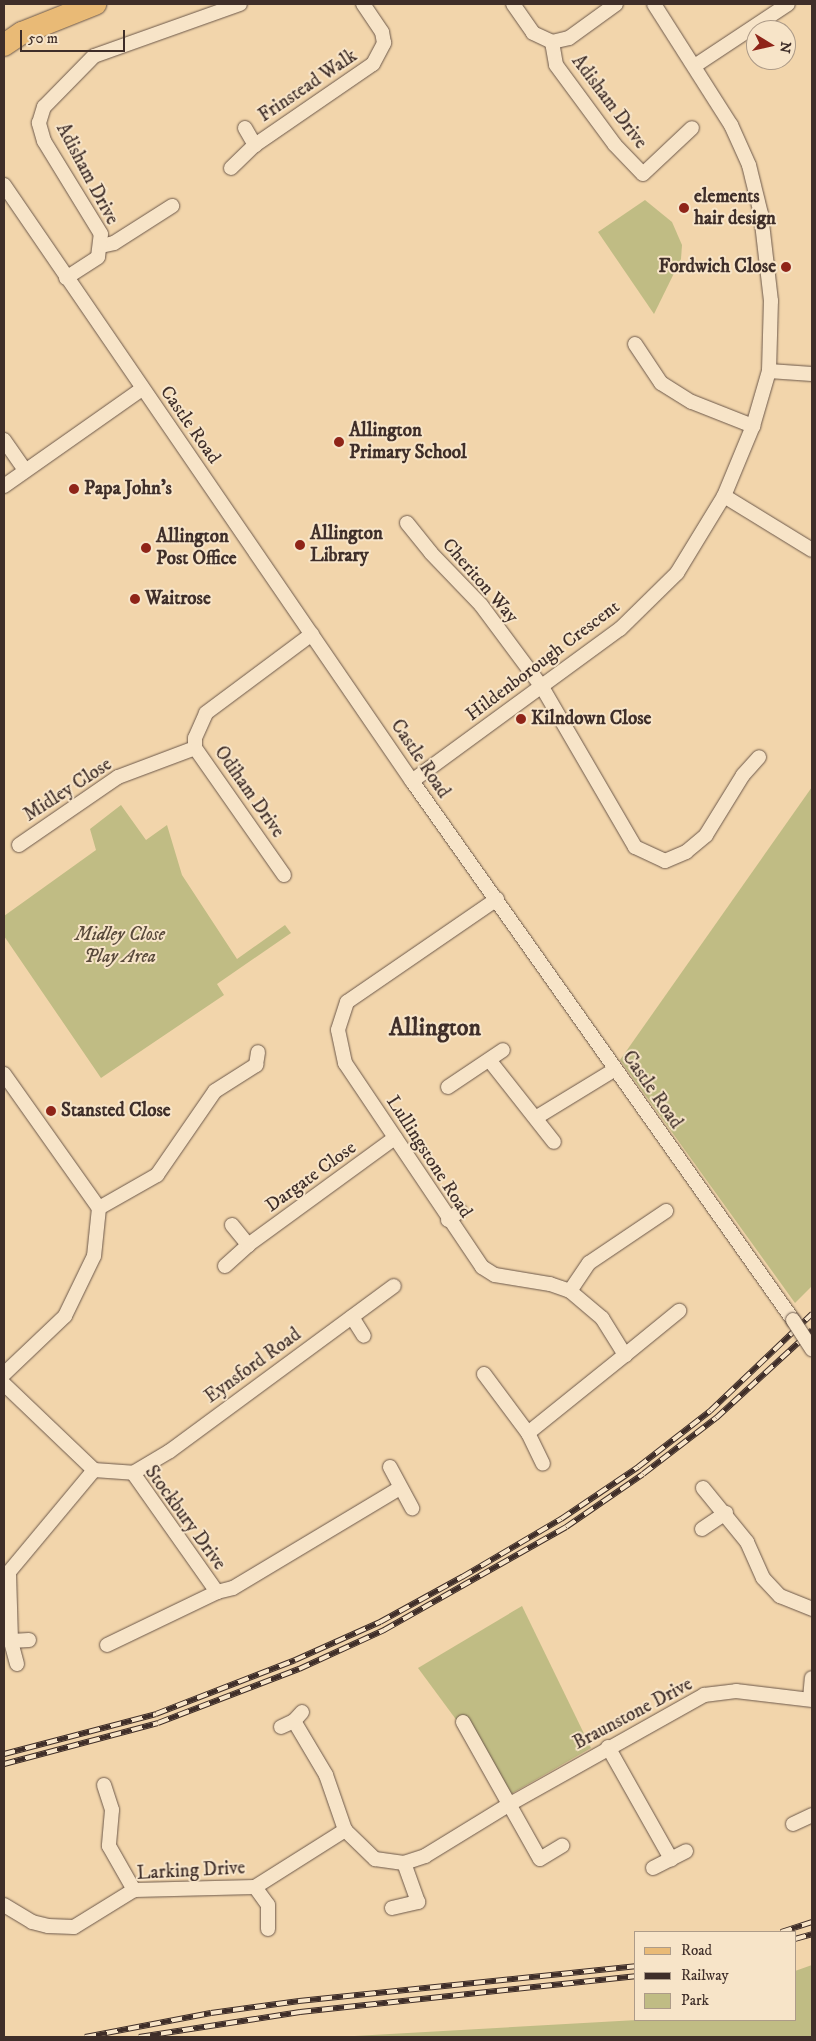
<!DOCTYPE html>
<html>
<head>
<meta charset="utf-8">
<style>
	body { margin:0 }
	#map { position:relative; width:816px; height:2041px; overflow:hidden; background:#f2d5ab; font-family:"IM FELL DW Pica",serif }
	div>[style] { position:absolute }
	[style*='--x'] { left:calc(var(--x)*1px); top:calc(var(--y)*1px); width:calc(var(--w)*1px); rotate:calc(var(--a)*1deg) }
	.green>* { inset:0; background:#c0bc84 }
	.roads { filter:drop-shadow(0 0 1px #6c584a) drop-shadow(0 0 1px #6c584a) }
	.street>* { height:14px; margin:-7px; padding:0 7px; transform-origin:7px; border-radius:7px; background:#f7e4c8 }
	.primary>* { height:22px; margin:-11px; padding:0 11px; transform-origin:11px; border-radius:11px; background:#e9ba76 }
	.rail>* { height:5.5px; margin-top:-2.75px; transform-origin:0; background:repeating-linear-gradient(90deg,#f7e4c8 0 11px,#3f2e29 0 22px); box-sizing:border-box; border-block:1px solid #3f2e29 }
	.bridges { filter:drop-shadow(0 0 1px #6c584a) drop-shadow(0 0 1px #6c584a) }
	.street-bridge>* { height:14px; margin:-7px; padding:0 7px; transform-origin:7px; border-radius:7px; background:#f7e4c8 }
	.dots>* { width:14px; height:14px; translate:-50% -50%; box-sizing:border-box; border:2px solid #f7e4c8; border-radius:50% }
	span { translate:-50% -50%; white-space:nowrap; text-align:center; line-height:1.15; -webkit-text-stroke:4px #f7e4c8; paint-order:stroke }
	.street-label { font-size:19px; color:#3f2e29 }
	.poi-label { font-size:19px; color:#3f2e29; font-weight:700 }
	.left { translate:0 -50%; text-align:left }
	.right { translate:-100% -50%; text-align:right }
	.park-label { font-size:19px; color:#594a3b; font-style:italic }
	.district-label { font-size:24px; color:#3f2e29; font-weight:700 }
	.frame { position:absolute; inset:0; border:5px solid #3f2e29; pointer-events:none }
	.legend { position:absolute; left:634px; top:1931px; width:162px; height:90px; box-sizing:border-box; background:#f7e4c8; border:1px solid #ad9b88; margin:0; padding:6px 9px; list-style:none; font-size:15px; color:#3f2e29 }
	.legend li { display:flex; align-items:center; gap:10px; height:25px }
	.legend b { width:25px; border:1px solid #ad9b88 }
	.north { position:absolute; left:746px; top:20px; width:50px; height:50px; box-sizing:border-box; background:#f7e4c8; border:1px solid #ad9b88; border-radius:50%; rotate:99deg; font-size:14px; font-weight:700; line-height:20px; text-align:center; color:#3f2e29 }
	.north::after { content:''; display:block; margin:auto; width:18px; height:22px; background:#8f2418; clip-path:polygon(50% 0,100% 100%,50% 72%,0 100%) }
	.scale { position:absolute; left:20px; top:30px; width:105px; height:22px; box-sizing:border-box; border:2px solid #3f2e29; border-top:0; padding-left:6px; font-size:15px; line-height:18px; white-space:nowrap; color:#3f2e29; -webkit-text-stroke:4px #f7e4c8; paint-order:stroke }
</style>
</head>
<body>
<div id="map">
	<div class="green">
		<i style="clip-path:polygon(645px 200px,672px 222px,682px 245px,681px 259px,654px 314px,598px 232px)"></i>
		<i style="clip-path:polygon(812px 787px,812px 1286px,795px 1303px,620px 1060px)"></i>
		<i style="clip-path:polygon(121px 805px,146px 840px,167px 825px,182px 875px,237px 959px,285px 925px,291px 933px,217px 984px,224px 995px,101px 1078px,4px 936px,4px 916px,96px 850px,90px 829px)"></i>
		<i style="clip-path:polygon(522px 1606px,591px 1748px,511px 1794px,418px 1668px)"></i>
		<i style="clip-path:polygon(812px 1965px,812px 2037px,337px 2037px,637px 2020px,795px 2020px,795px 1971px)"></i>
	</div>
	<div class="roads">
		<div class="street">
			<i style="--x:513;--y:4;--w:35;--a:55"></i>
			<i style="--x:533;--y:33;--w:21;--a:25"></i>
			<i style="--x:552;--y:42;--w:17;--a:-13"></i>
			<i style="--x:569;--y:38;--w:58;--a:-35.9"></i>
			<i style="--x:552;--y:42;--w:23;--a:80"></i>
			<i style="--x:556;--y:65;--w:99;--a:53.6"></i>
			<i style="--x:615;--y:145;--w:40;--a:46"></i>
			<i style="--x:643;--y:174;--w:67;--a:-43.2"></i>
			<i style="--x:696;--y:65;--w:110;--a:-33.5"></i>
			<i style="--x:245;--y:128;--w:20;--a:60"></i>
			<i style="--x:231;--y:168;--w:33;--a:-44"></i>
			<i style="--x:255;--y:145;--w:143;--a:-34.5"></i>
			<i style="--x:373;--y:64;--w:24;--a:-62"></i>
			<i style="--x:384;--y:43;--w:11;--a:-100"></i>
			<i style="--x:382;--y:32;--w:34;--a:-124"></i>
			<i style="--x:4;--y:185;--w:722;--a:55.61"></i>
			<i style="--x:412;--y:781;--w:660;--a:54.74"></i>
			<i style="--x:101;--y:246;--w:13;--a:-13"></i>
			<i style="--x:114;--y:243;--w:69;--a:-32.5"></i>
			<i style="--x:66;--y:278;--w:38;--a:-33"></i>
			<i style="--x:98;--y:257;--w:23;--a:-83"></i>
			<i style="--x:101;--y:234;--w:109;--a:-121.5"></i>
			<i style="--x:44;--y:141;--w:19;--a:-106"></i>
			<i style="--x:39;--y:123;--w:17;--a:-73"></i>
			<i style="--x:44;--y:107;--w:71;--a:-45.6"></i>
			<i style="--x:94;--y:56;--w:155;--a:-19.6"></i>
			<i style="--x:635;--y:344;--w:47;--a:56.3"></i>
			<i style="--x:661;--y:383;--w:36;--a:32"></i>
			<i style="--x:692;--y:402;--w:66;--a:21.5"></i>
			<i style="--x:769;--y:371;--w:43;--a:4"></i>
			<i style="--x:4;--y:440;--w:35;--a:55"></i>
			<i style="--x:4;--y:486;--w:169;--a:-35.1"></i>
			<i style="--x:724;--y:496;--w:103;--a:31.5"></i>
			<i style="--x:407;--y:523;--w:38;--a:51"></i>
			<i style="--x:431;--y:553;--w:72;--a:46.1"></i>
			<i style="--x:481;--y:605;--w:102;--a:53.4"></i>
			<i style="--x:542;--y:687;--w:185;--a:59.8"></i>
			<i style="--x:635;--y:847;--w:33;--a:25"></i>
			<i style="--x:665;--y:861;--w:23;--a:-23"></i>
			<i style="--x:686;--y:852;--w:26;--a:-40"></i>
			<i style="--x:706;--y:835;--w:70;--a:-58.3"></i>
			<i style="--x:743;--y:775;--w:24;--a:-48"></i>
			<i style="--x:412;--y:781;--w:258;--a:-36.2"></i>
			<i style="--x:620;--y:629;--w:80;--a:-44.5"></i>
			<i style="--x:677;--y:573;--w:90;--a:-58.6"></i>
			<i style="--x:724;--y:496;--w:76;--a:-67.5"></i>
			<i style="--x:753;--y:426;--w:57;--a:-73.8"></i>
			<i style="--x:769;--y:371;--w:70;--a:-88.4"></i>
			<i style="--x:771;--y:301;--w:88;--a:-96.6"></i>
			<i style="--x:761;--y:214;--w:50;--a:-103.8"></i>
			<i style="--x:749;--y:165;--w:44;--a:-114.2"></i>
			<i style="--x:731;--y:125;--w:143;--a:-122.5"></i>
			<i style="--x:19;--y:845;--w:120;--a:-34.5"></i>
			<i style="--x:118;--y:777;--w:82;--a:-20.6"></i>
			<i style="--x:284;--y:875;--w:155;--a:-125"></i>
			<i style="--x:195;--y:748;--w:10;--a:-90"></i>
			<i style="--x:195;--y:738;--w:27;--a:-66"></i>
			<i style="--x:206;--y:713;--w:132;--a:-36.7"></i>
			<i style="--x:497;--y:899;--w:182;--a:145.5"></i>
			<i style="--x:347;--y:1002;--w:29;--a:108"></i>
			<i style="--x:338;--y:1030;--w:34;--a:78"></i>
			<i style="--x:345;--y:1063;--w:246;--a:56.1"></i>
			<i style="--x:482;--y:1267;--w:15;--a:32"></i>
			<i style="--x:495;--y:1275;--w:56;--a:9.3"></i>
			<i style="--x:550;--y:1284;--w:21;--a:19"></i>
			<i style="--x:570;--y:1291;--w:42;--a:40.2"></i>
			<i style="--x:602;--y:1318;--w:44;--a:58.1"></i>
			<i style="--x:625;--y:1355;--w:70;--a:-39.2"></i>
			<i style="--x:490;--y:1061;--w:103;--a:51.7"></i>
			<i style="--x:4;--y:1074;--w:164;--a:54.7"></i>
			<i style="--x:99;--y:1208;--w:48;--a:95.9"></i>
			<i style="--x:94;--y:1256;--w:67;--a:115.8"></i>
			<i style="--x:65;--y:1316;--w:84;--a:136.4"></i>
			<i style="--x:448;--y:1087;--w:66;--a:-33.9"></i>
			<i style="--x:537;--y:1117;--w:90;--a:-31.4"></i>
			<i style="--x:99;--y:1208;--w:67;--a:-29.6"></i>
			<i style="--x:157;--y:1175;--w:102;--a:-55.4"></i>
			<i style="--x:215;--y:1091;--w:49;--a:-32.4"></i>
			<i style="--x:256;--y:1065;--w:13;--a:-81"></i>
			<i style="--x:448;--y:1220;--w:15;--a:-37"></i>
			<i style="--x:232;--y:1225;--w:26;--a:51"></i>
			<i style="--x:225;--y:1266;--w:31;--a:-42"></i>
			<i style="--x:248;--y:1245;--w:182;--a:-36.1"></i>
			<i style="--x:570;--y:1291;--w:34;--a:-56"></i>
			<i style="--x:589;--y:1263;--w:93;--a:-34"></i>
			<i style="--x:352;--y:1317;--w:22;--a:58"></i>
			<i style="--x:484;--y:1374;--w:74;--a:53.3"></i>
			<i style="--x:528;--y:1433;--w:34;--a:64"></i>
			<i style="--x:4;--y:1384;--w:124;--a:43.7"></i>
			<i style="--x:94;--y:1470;--w:39;--a:4"></i>
			<i style="--x:133;--y:1473;--w:146;--a:54.8"></i>
			<i style="--x:217;--y:1592;--w:16;--a:-14"></i>
			<i style="--x:233;--y:1588;--w:195;--a:-30.9"></i>
			<i style="--x:528;--y:1433;--w:124;--a:-38.8"></i>
			<i style="--x:390;--y:1467;--w:47;--a:61.8"></i>
			<i style="--x:133;--y:1473;--w:43;--a:-30.7"></i>
			<i style="--x:170;--y:1451;--w:278;--a:-36.4"></i>
			<i style="--x:703;--y:1488;--w:70;--a:50.8"></i>
			<i style="--x:747;--y:1542;--w:39;--a:66"></i>
			<i style="--x:763;--y:1578;--w:25;--a:47"></i>
			<i style="--x:780;--y:1596;--w:35;--a:22"></i>
			<i style="--x:702;--y:1529;--w:29;--a:-34"></i>
			<i style="--x:11;--y:1641;--w:18;--a:-3"></i>
			<i style="--x:107;--y:1645;--w:122;--a:-25.7"></i>
			<i style="--x:17;--y:1664;--w:24;--a:-105"></i>
			<i style="--x:11;--y:1641;--w:69;--a:-91.7"></i>
			<i style="--x:9;--y:1572;--w:133;--a:-50.2"></i>
			<i style="--x:810;--y:1699;--w:21;--a:-85"></i>
			<i style="--x:294;--y:1721;--w:63;--a:59.3"></i>
			<i style="--x:326;--y:1775;--w:58;--a:70.9"></i>
			<i style="--x:345;--y:1830;--w:42;--a:44"></i>
			<i style="--x:375;--y:1859;--w:29;--a:8"></i>
			<i style="--x:404;--y:1863;--w:22;--a:-18"></i>
			<i style="--x:425;--y:1856;--w:100;--a:-31.5"></i>
			<i style="--x:510;--y:1804;--w:223;--a:-29.3"></i>
			<i style="--x:704;--y:1695;--w:32;--a:-7"></i>
			<i style="--x:736;--y:1691;--w:77;--a:6.8"></i>
			<i style="--x:463;--y:1722;--w:157;--a:60.7"></i>
			<i style="--x:540;--y:1859;--w:26;--a:-31"></i>
			<i style="--x:281;--y:1727;--w:14;--a:-25"></i>
			<i style="--x:294;--y:1721;--w:12;--a:-48"></i>
			<i style="--x:608;--y:1747;--w:129;--a:60.6"></i>
			<i style="--x:104;--y:1785;--w:26;--a:72"></i>
			<i style="--x:112;--y:1810;--w:36;--a:95"></i>
			<i style="--x:109;--y:1846;--w:51;--a:60.4"></i>
			<i style="--x:793;--y:1824;--w:21;--a:-25"></i>
			<i style="--x:653;--y:1868;--w:37;--a:-27"></i>
			<i style="--x:255;--y:1887;--w:22;--a:54"></i>
			<i style="--x:268;--y:1905;--w:24;--a:90"></i>
			<i style="--x:4;--y:1905;--w:33;--a:31"></i>
			<i style="--x:32;--y:1922;--w:16;--a:14"></i>
			<i style="--x:48;--y:1926;--w:26;--a:2"></i>
			<i style="--x:74;--y:1927;--w:70;--a:-31.7"></i>
			<i style="--x:134;--y:1890;--w:121;--a:-1.4"></i>
			<i style="--x:255;--y:1887;--w:107;--a:-32.3"></i>
			<i style="--x:392;--y:1908;--w:27;--a:-13"></i>
			<i style="--x:418;--y:1902;--w:41;--a:-109.7"></i>
		</div>
		<div class="primary">
			<i style="--x:4;--y:45;--w:22;--a:-34"></i>
			<i style="--x:22;--y:33;--w:79;--a:-21.7"></i>
		</div>
	</div>
	<div class="rail">
		<i style="--x:4;--y:1754;--w:157;--a:-14.7"></i>
		<i style="--x:156;--y:1714;--w:149;--a:-21.2"></i>
		<i style="--x:295;--y:1660;--w:93;--a:-24.1"></i>
		<i style="--x:380;--y:1622;--w:94;--a:-28.8"></i>
		<i style="--x:462;--y:1577;--w:115;--a:-30.4"></i>
		<i style="--x:561;--y:1519;--w:93;--a:-34"></i>
		<i style="--x:638;--y:1467;--w:91;--a:-37.9"></i>
		<i style="--x:710;--y:1411;--w:141;--a:-43.6"></i>
		<i style="--x:4;--y:1764;--w:159;--a:-14.9"></i>
		<i style="--x:158;--y:1723;--w:151;--a:-21"></i>
		<i style="--x:299;--y:1669;--w:94;--a:-24.6"></i>
		<i style="--x:384;--y:1630;--w:209;--a:-29.5"></i>
		<i style="--x:566;--y:1527;--w:93;--a:-34.5"></i>
		<i style="--x:643;--y:1474;--w:92;--a:-37.5"></i>
		<i style="--x:716;--y:1418;--w:130;--a:-42.5"></i>
		<i style="--x:781;--y:1932;--w:33;--a:-18"></i>
		<i style="--x:795;--y:1939;--w:18;--a:-16"></i>
		<i style="--x:85;--y:2037;--w:128;--a:-10.8"></i>
		<i style="--x:211;--y:2013;--w:89;--a:-7.8"></i>
		<i style="--x:299;--y:2001;--w:338;--a:-5.9"></i>
		<i style="--x:139;--y:2037;--w:163;--a:-8.8"></i>
		<i style="--x:300;--y:2012;--w:337;--a:-6.1"></i>
	</div>
	<div class="bridges">
		<div class="street-bridge">
			<i style="--x:793;--y:1320;--w:35;--a:57"></i>
		</div>
	</div>
	<div class="dots">
		<i style="left:684px;top:208px;background:#8f2418"></i>
		<i style="left:786px;top:267px;background:#8f2418"></i>
		<i style="left:339px;top:442px;background:#8f2418"></i>
		<i style="left:74px;top:489px;background:#8f2418"></i>
		<i style="left:300px;top:545px;background:#8f2418"></i>
		<i style="left:146px;top:548px;background:#8f2418"></i>
		<i style="left:135px;top:599px;background:#8f2418"></i>
		<i style="left:521px;top:719px;background:#8f2418"></i>
		<i style="left:51px;top:1111px;background:#8f2418"></i>
	</div>
	<div class="street-label">
		<span style="left:308px;top:86px;rotate:-34deg">Frinstead Walk</span>
		<span style="left:609px;top:102px;rotate:53deg">Adisham Drive</span>
		<span style="left:87px;top:174px;rotate:62deg">Adisham Drive</span>
		<span style="left:190px;top:425px;rotate:55deg">Castle Road</span>
		<span style="left:480px;top:581px;rotate:49deg">Cheriton Way</span>
		<span style="left:543px;top:661px;rotate:-37deg">Hildenborough Crescent</span>
		<span style="left:420px;top:759px;rotate:56deg">Castle Road</span>
		<span style="left:68px;top:790px;rotate:-33deg">Midley Close</span>
		<span style="left:249px;top:792px;rotate:55deg">Odiham Drive</span>
		<span style="left:652px;top:1090px;rotate:55deg">Castle Road</span>
		<span style="left:429px;top:1157px;rotate:57deg">Lullingstone Road</span>
		<span style="left:311px;top:1177px;rotate:-36deg">Dargate Close</span>
		<span style="left:253px;top:1366px;rotate:-36deg">Eynsford Road</span>
		<span style="left:185px;top:1518px;rotate:54deg">Stockbury Drive</span>
		<span style="left:633px;top:1714px;rotate:-28deg">Braunstone Drive</span>
		<span style="left:191px;top:1871px;rotate:-3deg">Larking Drive</span>
	</div>
	<div class="poi-label">
		<span class="left" style="left:694px;top:208px">elements<br>hair design</span>
		<span class="right" style="left:776px;top:267px">Fordwich Close</span>
		<span class="left" style="left:349px;top:442px">Allington<br>Primary School</span>
		<span class="left" style="left:84px;top:489px">Papa John's</span>
		<span class="left" style="left:310px;top:545px">Allington<br>Library</span>
		<span class="left" style="left:156px;top:548px">Allington<br>Post Office</span>
		<span class="left" style="left:145px;top:599px">Waitrose</span>
		<span class="left" style="left:531px;top:719px">Kilndown Close</span>
		<span class="left" style="left:61px;top:1111px">Stansted Close</span>
	</div>
	<div class="park-label">
		<span style="left:120px;top:946px">Midley Close<br>Play Area</span>
	</div>
	<div class="district-label">
		<span style="left:435px;top:1029px">Allington</span>
	</div>
	<div class="frame"></div>
	<ul class="legend">
	<li><b style="height:6px;background:#e9ba76"></b>Road</li>
	<li><b style="height:6px;background:#3f2e29"></b>Railway</li>
	<li><b style="height:14px;background:#c0bc84"></b>Park</li>
	</ul>
	<div class="north">N</div>
	<div class="scale">50 m</div>
</div>
</body>
</html>
